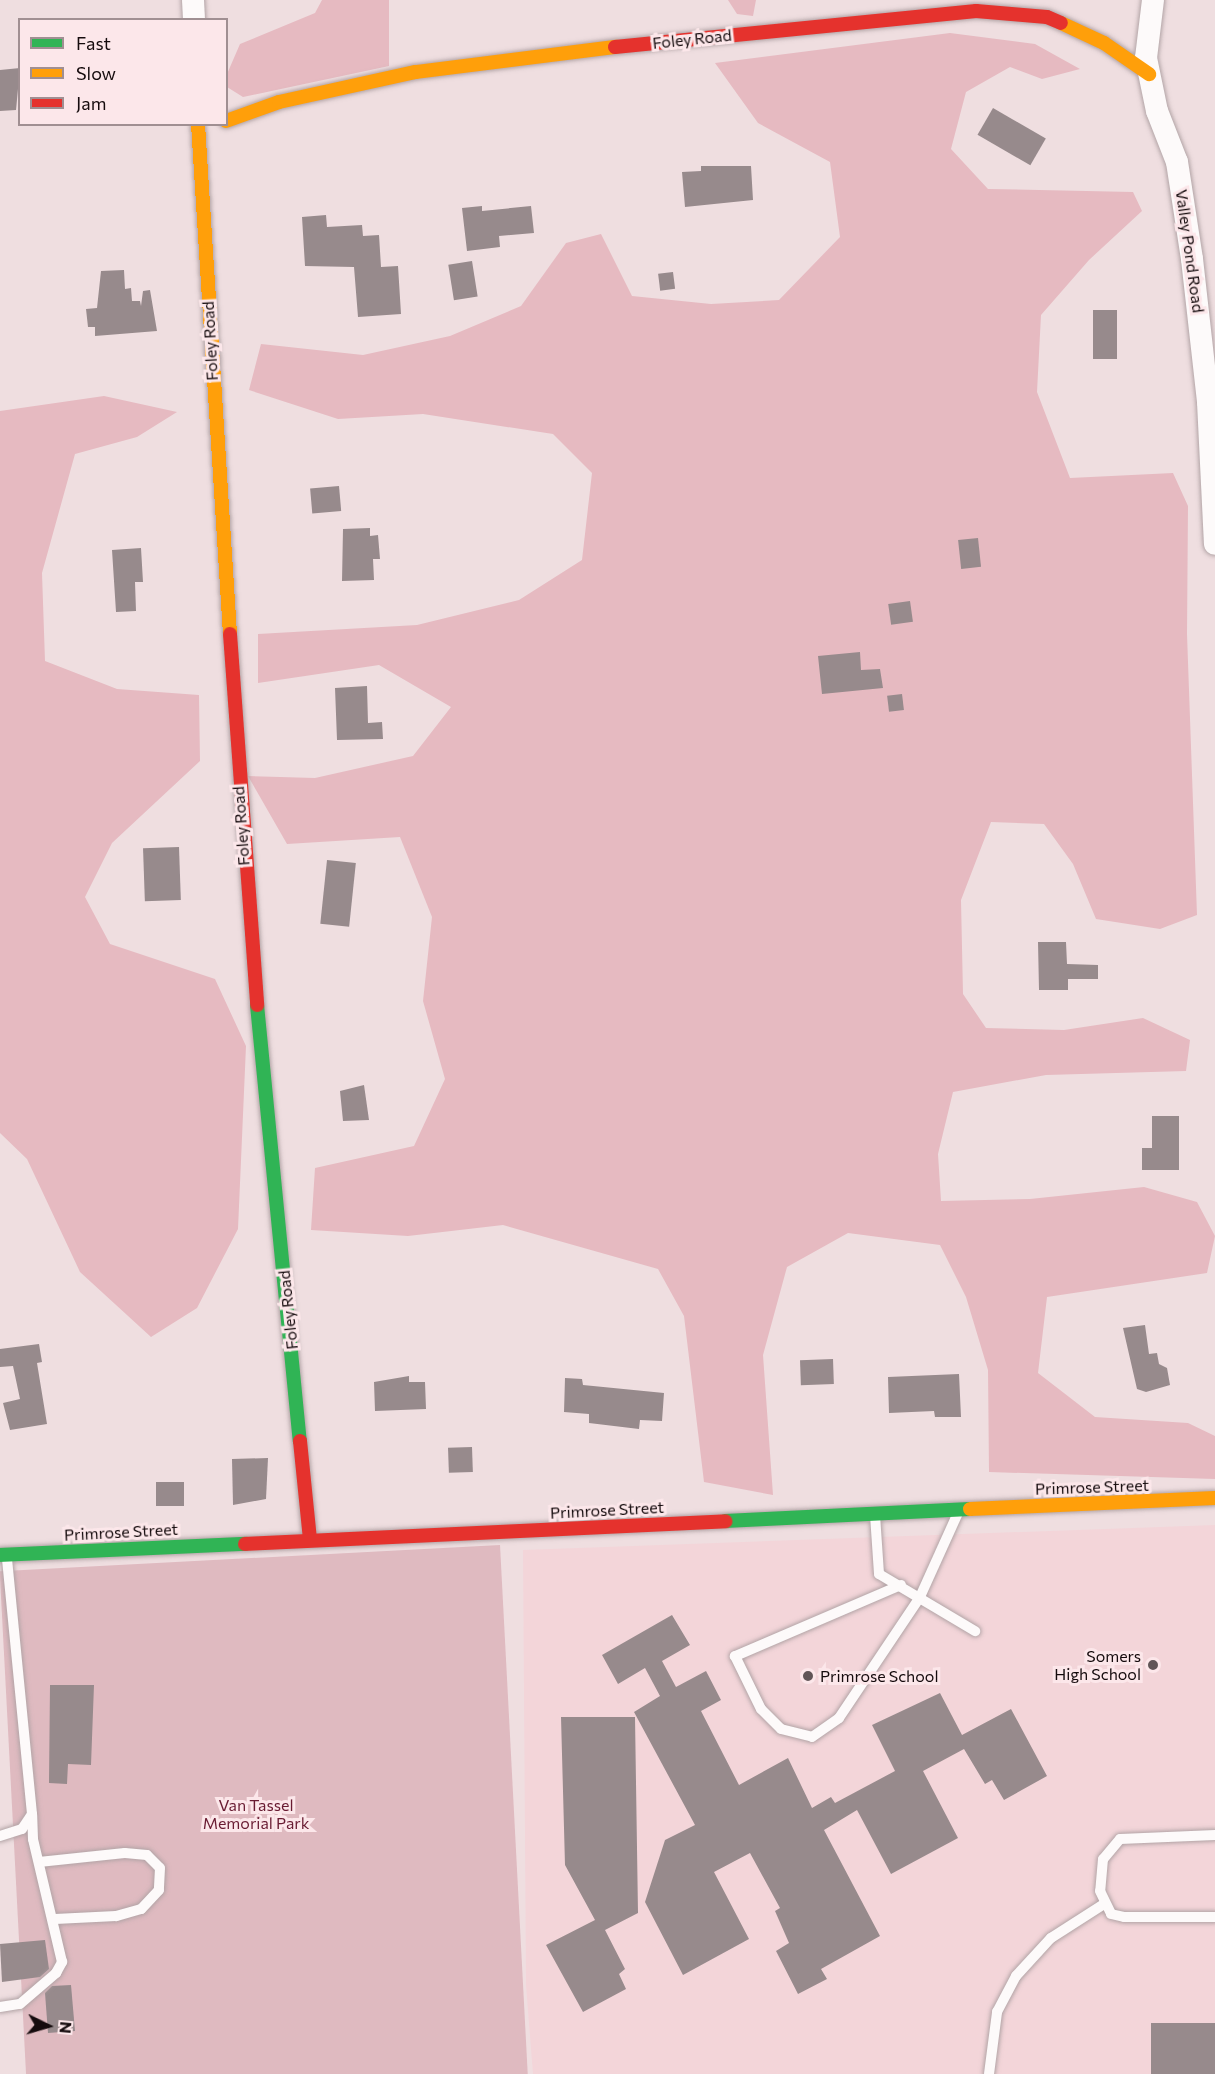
<!DOCTYPE html>
<html>
<head>
<meta charset="utf-8">
<style>
	body { margin:0 }
	#map { position:relative; width:1215px; height:2074px; overflow:hidden; background:#efdee0; font-family:Commissioner,sans-serif }
	div>[style] { position:absolute }
	[style*='--x'] { left:calc(var(--x)*1px); top:calc(var(--y)*1px); width:calc(var(--w)*1px); rotate:calc(var(--a)*1deg) }
	.built>* { inset:0; background:#f3d5d9 }
	.green>* { inset:0; background:#dfbac0; transform-origin:0 0 }
	.forest>* { inset:0; background:#e6bac1 }
	.building>* { inset:0; background:#978a8c; transform-origin:0 0 }
	.roads { filter:drop-shadow(0 0 2px #b2a4a6) drop-shadow(0 0 2px #b2a4a6) }
	.lane>* { height:10px; margin:-5px; padding:0 5px; transform-origin:5px; border-radius:5px; background:#fdfafa }
	.street>* { height:22px; margin:-11px; padding:0 11px; transform-origin:11px; border-radius:11px; background:#fdfafa }
	.fast>* { height:14px; margin:-7px; padding:0 7px; transform-origin:7px; border-radius:7px; background:#30b455 }
	.slow>* { height:14px; margin:-7px; padding:0 7px; transform-origin:7px; border-radius:7px; background:#ff9f0a }
	.jam>* { height:14px; margin:-7px; padding:0 7px; transform-origin:7px; border-radius:7px; background:#e5322d }
	.dots>* { width:16px; height:16px; translate:-50% -50%; box-sizing:border-box; border:3px solid #fce7ea; border-radius:50% }
	span { translate:-50% -50%; white-space:nowrap; text-align:center; line-height:1.15; -webkit-text-stroke:6px #fce7ea; paint-order:stroke }
	.street-label { font-size:16px; color:#150b0d }
	.poi-label { font-size:16px; color:#150b0d }
	.right { translate:-100% -50%; text-align:right }
	.left { translate:0 -50%; text-align:left }
	.park-label { font-size:16px; color:#691b32 }
	.legend { position:absolute; left:18px; top:18px; width:210px; height:108px; box-sizing:border-box; background:#fce7ea; border:2px solid #a08f92; margin:0; padding:8px 10px; list-style:none; font-size:18px; color:#150b0d }
	.legend li { display:flex; align-items:center; gap:12px; height:30px }
	.legend b { width:30px; border:2px solid #a08f92 }
	.north { position:absolute; left:18px; top:1996px; width:60px; height:60px; -webkit-text-stroke:4px #fce7ea; paint-order:stroke; rotate:95deg; font-size:16px; font-weight:700; line-height:24px; text-align:center; color:#150b0d }
	.north::after { content:''; display:block; margin:auto; width:21px; height:27px; background:#150b0d; clip-path:polygon(50% 0,100% 100%,50% 72%,0 100%) }
</style>
</head>
<body>
<div id="map">
	<div class="built">
		<i style="clip-path:polygon(1215px 1525px,1215px 2074px,533px 2074px,526px 1985px,523px 1550px)"></i>
	</div>
	<div class="green">
		<i style="left:500px;top:1545px;width:530px;height:501px;rotate:87deg"></i>
	</div>
	<div class="forest">
		<i style="clip-path:polygon(322px 0,389px 0,389px 66px,243px 97px,227px 87px,227px 74px,240px 44px,315px 13px)"></i>
		<i style="clip-path:polygon(728px 0,756px 0,753px 16px,737px 14px)"></i>
		<i style="clip-path:polygon(950px 33px,1035px 44px,1080px 69px,1042px 79px,1010px 67px,966px 92px,951px 149px,988px 189px,1133px 192px,1142px 211px,1089px 260px,1041px 315px,1037px 392px,1070px 478px,1173px 473px,1188px 506px,1187px 634px,1197px 915px,1160px 929px,1096px 919px,1073px 864px,1044px 824px,991px 822px,961px 900px,963px 994px,986px 1028px,1064px 1030px,1143px 1018px,1190px 1040px,1186px 1071px,1046px 1075px,953px 1092px,938px 1154px,941px 1201px,1030px 1199px,1144px 1187px,1197px 1202px,1215px 1236px,1207px 1273px,1047px 1297px,1038px 1373px,1095px 1417px,1188px 1423px,1215px 1436px,1215px 1479px,989px 1472px,988px 1370px,966px 1297px,940px 1245px,848px 1233px,787px 1267px,763px 1355px,773px 1495px,704px 1482px,684px 1316px,658px 1269px,503px 1225px,408px 1236px,311px 1230px,315px 1168px,414px 1146px,445px 1079px,423px 1001px,432px 917px,400px 837px,287px 844px,248px 776px,315px 778px,413px 756px,451px 707px,379px 665px,258px 683px,258px 634px,417px 625px,519px 600px,582px 560px,592px 473px,553px 434px,423px 414px,338px 419px,249px 390px,261px 344px,363px 355px,450px 336px,521px 306px,566px 243px,601px 234px,632px 296px,711px 304px,779px 300px,840px 237px,830px 162px,758px 123px,715px 63px)"></i>
		<i style="clip-path:polygon(104px 396px,177px 412px,137px 437px,75px 454px,42px 573px,45px 661px,117px 689px,199px 695px,200px 761px,112px 843px,85px 897px,110px 944px,215px 979px,246px 1046px,238px 1229px,197px 1308px,151px 1337px,80px 1272px,27px 1159px,0 1133px,0 411px)"></i>
	</div>
	<div class="building">
		<i style="clip-path:polygon(20px 68px,16px 110px,0 111px,0 70px)"></i>
		<i style="left:993px;top:108px;width:61px;height:31px;rotate:30deg"></i>
		<i style="clip-path:polygon(701px 166px,751px 166px,753px 200px,685px 207px,682px 172px,701px 171px)"></i>
		<i style="clip-path:polygon(482px 206px,482px 211px,531px 206px,534px 233px,499px 236px,500px 247px,467px 251px,462px 208px)"></i>
		<i style="clip-path:polygon(326px 215px,327px 227px,362px 225px,363px 236px,379px 235px,381px 267px,398px 266px,401px 314px,358px 317px,354px 267px,305px 266px,302px 217px)"></i>
		<i style="left:472px;top:261px;width:36px;height:24px;rotate:81deg"></i>
		<i style="clip-path:polygon(124px 270px,125px 289px,131px 288px,132px 301px,140px 301px,141px 306px,143px 291px,150px 290px,157px 331px,95px 336px,95px 327px,88px 327px,86px 309px,97px 308px,101px 271px)"></i>
		<i style="left:673px;top:272px;width:17px;height:15px;rotate:83deg"></i>
		<i style="left:1093px;top:310px;width:24px;height:49px"></i>
		<i style="left:339px;top:486px;width:25px;height:29px;rotate:85deg"></i>
		<i style="clip-path:polygon(370px 528px,370px 536px,378px 535px,380px 559px,373px 559px,374px 580px,342px 581px,343px 529px)"></i>
		<i style="left:978px;top:538px;width:29px;height:20px;rotate:84deg"></i>
		<i style="clip-path:polygon(141px 548px,143px 582px,135px 582px,136px 611px,116px 612px,112px 550px)"></i>
		<i style="left:910px;top:601px;width:21px;height:22px;rotate:82deg"></i>
		<i style="clip-path:polygon(860px 652px,861px 670px,880px 669px,883px 688px,822px 694px,818px 656px)"></i>
		<i style="clip-path:polygon(367px 686px,368px 723px,382px 722px,383px 739px,337px 740px,335px 688px)"></i>
		<i style="left:902px;top:694px;width:16px;height:15px;rotate:83deg"></i>
		<i style="left:179px;top:847px;width:53px;height:36px;rotate:88deg"></i>
		<i style="left:327px;top:860px;width:29px;height:64px;rotate:6deg"></i>
		<i style="clip-path:polygon(1038px 942px,1066px 942px,1067px 964px,1098px 965px,1098px 979px,1068px 979px,1068px 990px,1039px 990px)"></i>
		<i style="clip-path:polygon(364px 1085px,369px 1120px,343px 1121px,340px 1091px)"></i>
		<i style="clip-path:polygon(1152px 1116px,1179px 1116px,1179px 1170px,1142px 1170px,1142px 1148px,1152px 1148px)"></i>
		<i style="clip-path:polygon(1145px 1325px,1149px 1354px,1157px 1353px,1159px 1364px,1167px 1368px,1170px 1385px,1146px 1392px,1137px 1389px,1123px 1328px)"></i>
		<i style="clip-path:polygon(39px 1344px,42px 1362px,37px 1363px,47px 1424px,10px 1430px,3px 1403px,20px 1399px,13px 1366px,0 1367px,0 1349px)"></i>
		<i style="left:833px;top:1359px;width:25px;height:33px;rotate:88deg"></i>
		<i style="clip-path:polygon(959px 1374px,961px 1417px,935px 1417px,934px 1411px,889px 1413px,888px 1377px)"></i>
		<i style="clip-path:polygon(409px 1376px,409px 1382px,425px 1382px,426px 1409px,375px 1411px,374px 1382px)"></i>
		<i style="clip-path:polygon(565px 1378px,582px 1379px,583px 1385px,664px 1393px,662px 1421px,640px 1420px,639px 1429px,589px 1423px,589px 1414px,564px 1412px)"></i>
		<i style="left:472px;top:1447px;width:25px;height:24px;rotate:88deg"></i>
		<i style="clip-path:polygon(268px 1458px,266px 1499px,233px 1505px,232px 1459px)"></i>
		<i style="left:156px;top:1482px;width:28px;height:24px"></i>
		<i style="clip-path:polygon(672px 1615px,690px 1645px,662px 1661px,676px 1687px,706px 1671px,721px 1700px,701px 1711px,739px 1785px,788px 1758px,812px 1808px,831px 1797px,835px 1803px,895px 1771px,872px 1725px,940px 1693px,962px 1735px,1011px 1709px,1047px 1776px,1004px 1800px,992px 1780px,985px 1784px,964px 1749px,923px 1771px,958px 1838px,891px 1874px,857px 1810px,824px 1830px,880px 1936px,821px 1969px,827px 1979px,798px 1994px,776px 1951px,789px 1943px,775px 1911px,780px 1908px,750px 1853px,714px 1872px,749px 1939px,683px 1975px,645px 1902px,665px 1840px,695px 1825px,634px 1712px,660px 1696px,645px 1668px,618px 1684px,602px 1655px)"></i>
		<i style="clip-path:polygon(50px 1685px,94px 1685px,91px 1765px,68px 1764px,67px 1784px,49px 1783px)"></i>
		<i style="clip-path:polygon(561px 1717px,635px 1717px,638px 1913px,605px 1930px,625px 1969px,619px 1974px,626px 1989px,583px 2012px,546px 1945px,595px 1920px,565px 1865px)"></i>
		<i style="clip-path:polygon(45px 1940px,49px 1969px,40px 1977px,2px 1982px,0 1944px)"></i>
		<i style="clip-path:polygon(71px 1985px,75px 2031px,48px 2033px,45px 1993px,52px 1986px)"></i>
		<i style="left:1215px;top:2023px;width:51px;height:64px;rotate:90deg"></i>
	</div>
	<div class="roads">
		<div class="lane">
			<i style="--x:875;--y:1515;--w:59;--a:86.1"></i>
			<i style="--x:879;--y:1574;--w:112;--a:30.7"></i>
			<i style="--x:901;--y:1585;--w:181;--a:156.8"></i>
			<i style="--x:735;--y:1656;--w:59;--a:63.9"></i>
			<i style="--x:761;--y:1709;--w:28;--a:45"></i>
			<i style="--x:781;--y:1729;--w:32;--a:14"></i>
			<i style="--x:812;--y:1737;--w:33;--a:-35"></i>
			<i style="--x:839;--y:1718;--w:146;--a:-56.2"></i>
			<i style="--x:920;--y:1597;--w:90;--a:-65.7"></i>
			<i style="--x:1215;--y:1835;--w:95;--a:177.6"></i>
			<i style="--x:1120;--y:1839;--w:26;--a:130"></i>
			<i style="--x:1103;--y:1859;--w:32;--a:95"></i>
			<i style="--x:1100;--y:1891;--w:25;--a:64"></i>
			<i style="--x:1111;--y:1914;--w:13;--a:13"></i>
			<i style="--x:1124;--y:1917;--w:91;--a:0"></i>
			<i style="--x:0;--y:1836;--w:23;--a:-18"></i>
			<i style="--x:22;--y:1829;--w:18;--a:-56"></i>
			<i style="--x:32;--y:1814;--w:257;--a:-95.6"></i>
			<i style="--x:39;--y:1862;--w:86;--a:-6"></i>
			<i style="--x:125;--y:1853;--w:22;--a:5"></i>
			<i style="--x:147;--y:1855;--w:18;--a:45"></i>
			<i style="--x:160;--y:1868;--w:22;--a:93"></i>
			<i style="--x:159;--y:1890;--w:26;--a:133"></i>
			<i style="--x:141;--y:1909;--w:26;--a:164"></i>
			<i style="--x:116;--y:1916;--w:61;--a:177.2"></i>
			<i style="--x:0;--y:2007;--w:20;--a:-9"></i>
			<i style="--x:20;--y:2004;--w:48;--a:-40.7"></i>
			<i style="--x:56;--y:1973;--w:13;--a:-61"></i>
			<i style="--x:62;--y:1962;--w:126;--a:-103.3"></i>
			<i style="--x:33;--y:1839;--w:24;--a:-92"></i>
			<i style="--x:989;--y:2074;--w:63;--a:-82.6"></i>
			<i style="--x:997;--y:2012;--w:41;--a:-62.2"></i>
			<i style="--x:1016;--y:1976;--w:52;--a:-47.4"></i>
			<i style="--x:1051;--y:1938;--w:63;--a:-32.7"></i>
		</div>
		<div class="street">
			<i style="--x:193;--y:0;--w:20;--a:87"></i>
			<i style="--x:1153;--y:0;--w:58;--a:96.9"></i>
			<i style="--x:1146;--y:58;--w:54;--a:78.3"></i>
			<i style="--x:1157;--y:111;--w:55;--a:68.6"></i>
			<i style="--x:1177;--y:162;--w:98;--a:81.2"></i>
			<i style="--x:1192;--y:259;--w:144;--a:83.6"></i>
			<i style="--x:1208;--y:402;--w:142;--a:87.2"></i>
		</div>
		<div class="fast">
			<i style="--x:257;--y:1005;--w:438;--a:84.4"></i>
			<i style="--x:725;--y:1521;--w:245;--a:-2.8"></i>
			<i style="--x:0;--y:1555;--w:245;--a:-2.6"></i>
		</div>
		<div class="slow">
			<i style="--x:1061;--y:23;--w:47;--a:24.9"></i>
			<i style="--x:1104;--y:43;--w:55;--a:34.6"></i>
			<i style="--x:226;--y:121;--w:56;--a:-19.7"></i>
			<i style="--x:279;--y:102;--w:140;--a:-12.4"></i>
			<i style="--x:416;--y:72;--w:201;--a:-7.2"></i>
			<i style="--x:198;--y:124;--w:511;--a:86.41"></i>
			<i style="--x:970;--y:1509;--w:245;--a:-2.6"></i>
		</div>
		<div class="jam">
			<i style="--x:615;--y:47;--w:363;--a:-5.7"></i>
			<i style="--x:976;--y:11;--w:71;--a:4.8"></i>
			<i style="--x:1047;--y:17;--w:15;--a:23"></i>
			<i style="--x:230;--y:634;--w:372;--a:85.8"></i>
			<i style="--x:300;--y:1441;--w:99;--a:84.2"></i>
			<i style="--x:245;--y:1544;--w:481;--a:-2.7"></i>
		</div>
	</div>
	<div class="dots">
		<i style="left:1153px;top:1665px;background:#615557"></i>
		<i style="left:808px;top:1676px;background:#615557"></i>
	</div>
	<div class="street-label">
		<span style="left:692px;top:39px;rotate:-6deg">Foley Road</span>
		<span style="left:1190px;top:251px;rotate:82deg">Valley Pond Road</span>
		<span style="left:210px;top:341px;rotate:-93deg">Foley Road</span>
		<span style="left:241px;top:826px;rotate:-94deg">Foley Road</span>
		<span style="left:288px;top:1310px;rotate:-96deg">Foley Road</span>
		<span style="left:1092px;top:1487px;rotate:-2deg">Primrose Street</span>
		<span style="left:607px;top:1510px;rotate:-3deg">Primrose Street</span>
		<span style="left:121px;top:1532px;rotate:-3deg">Primrose Street</span>
	</div>
	<div class="poi-label">
		<span class="right" style="left:1141px;top:1665px">Somers<br>High School</span>
		<span class="left" style="left:820px;top:1676px">Primrose School</span>
	</div>
	<div class="park-label">
		<span style="left:256px;top:1814px">Van Tassel<br>Memorial Park</span>
	</div>
	<ul class="legend">
	<li><b style="height:8px;background:#30b455"></b>Fast</li>
	<li><b style="height:8px;background:#ff9f0a"></b>Slow</li>
	<li><b style="height:8px;background:#e5322d"></b>Jam</li>
	</ul>
	<div class="north">N</div>
</div>
</body>
</html>
